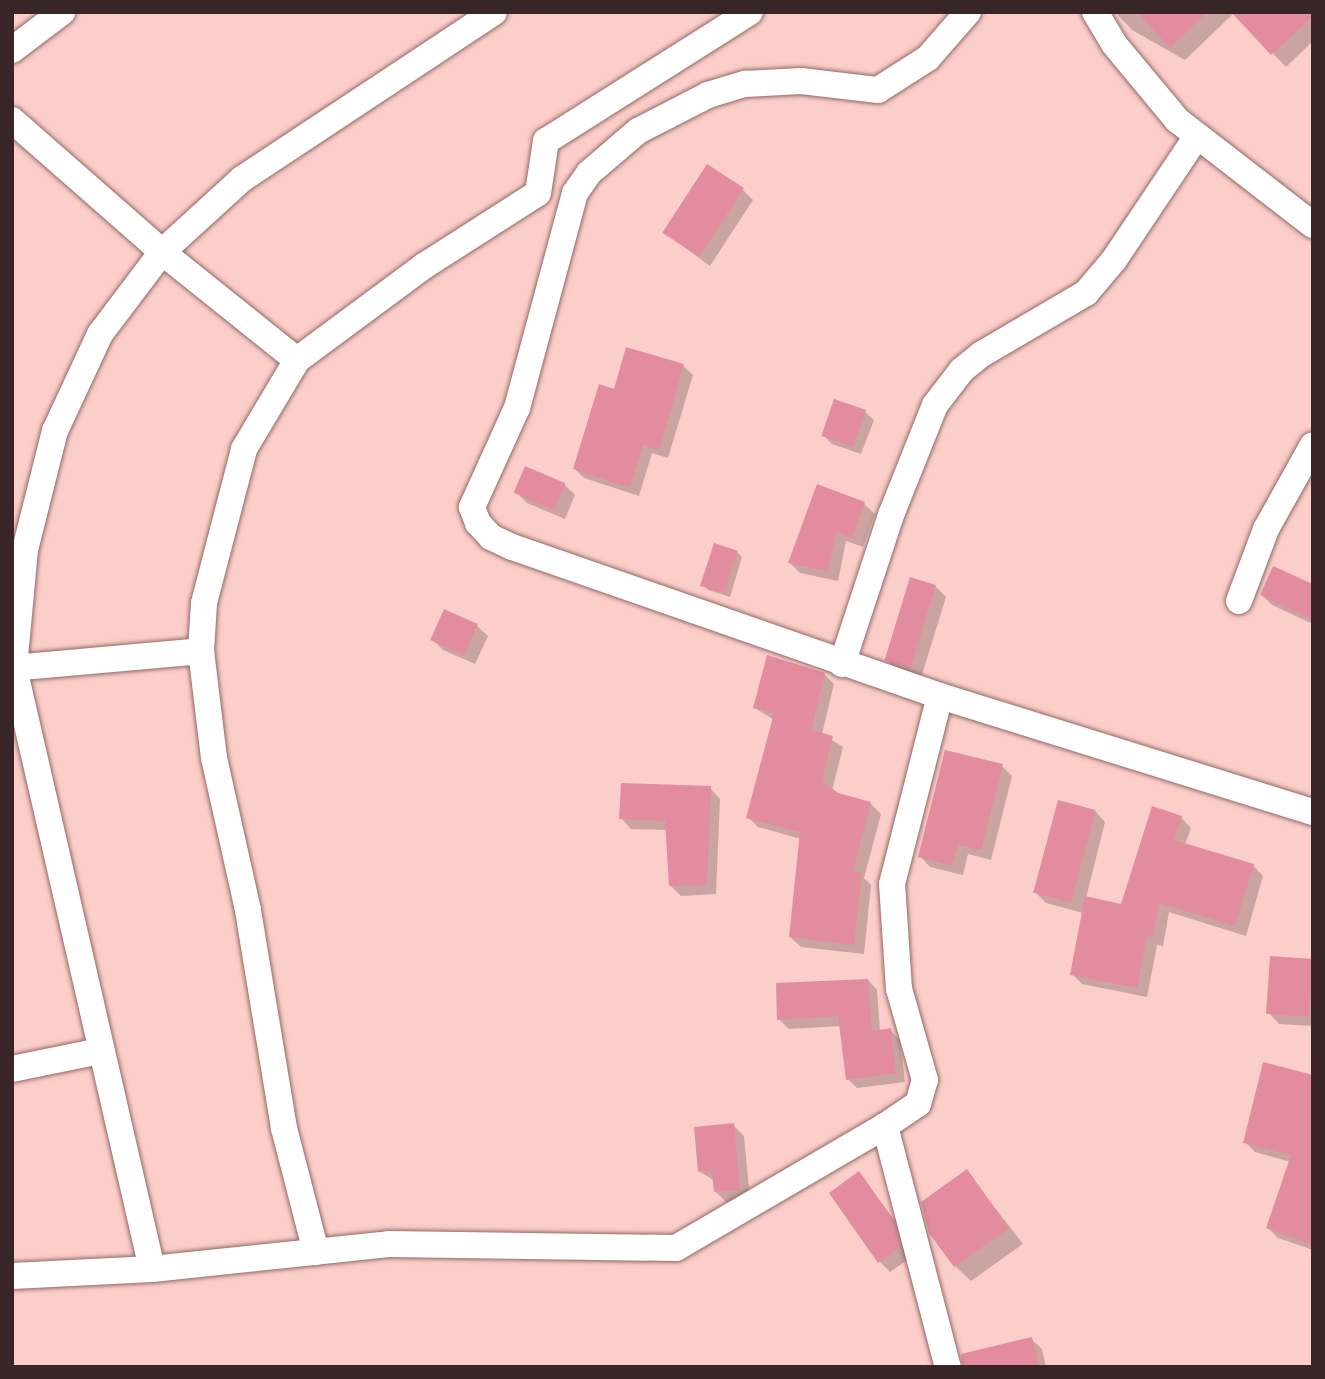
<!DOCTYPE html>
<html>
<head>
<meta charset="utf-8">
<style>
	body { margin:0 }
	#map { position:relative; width:1325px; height:1379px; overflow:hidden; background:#fccec9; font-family:Helvetica,sans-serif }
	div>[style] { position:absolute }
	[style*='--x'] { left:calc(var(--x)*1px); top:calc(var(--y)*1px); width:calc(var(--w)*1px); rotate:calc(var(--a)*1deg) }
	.shadow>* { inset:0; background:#0003 }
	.building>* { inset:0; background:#e38ca0; transform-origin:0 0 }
	.roads { filter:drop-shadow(0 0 2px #926965) drop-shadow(0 0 2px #926965) }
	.street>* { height:26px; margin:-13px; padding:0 13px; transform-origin:13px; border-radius:13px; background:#fff }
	span { translate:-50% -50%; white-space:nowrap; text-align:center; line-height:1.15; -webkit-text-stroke:7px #fccec9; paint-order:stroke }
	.frame { position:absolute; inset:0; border:14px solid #372625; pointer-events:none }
</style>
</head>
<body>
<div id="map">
	<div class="shadow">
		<i style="clip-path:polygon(1115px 12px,1313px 12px,1313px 41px,1286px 67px,1234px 13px,1185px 60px,1132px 30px)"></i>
		<i style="clip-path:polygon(743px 190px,753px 200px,710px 266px,665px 233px)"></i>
		<i style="clip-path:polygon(683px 366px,693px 375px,668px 458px,652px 453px,639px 496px,584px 478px,575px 469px,615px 391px)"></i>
		<i style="clip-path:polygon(865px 412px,874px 420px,861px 454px,832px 444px,823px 435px)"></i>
		<i style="clip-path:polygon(565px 485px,575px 495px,565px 519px,527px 503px,516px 492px)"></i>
		<i style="clip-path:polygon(818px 486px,864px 504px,875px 514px,863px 547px,846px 541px,838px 581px,800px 573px,790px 563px)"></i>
		<i style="clip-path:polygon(737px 552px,742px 557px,730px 597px,708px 590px,703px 585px)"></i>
		<i style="clip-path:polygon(935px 586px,946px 597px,921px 678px,897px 670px,887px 660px)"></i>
		<i style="clip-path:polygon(1313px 586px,1313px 624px,1272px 605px,1262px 595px)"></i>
		<i style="clip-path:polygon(445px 611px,477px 626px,488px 636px,475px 664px,443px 650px,432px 639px)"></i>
		<i style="clip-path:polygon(824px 674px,834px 684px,822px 734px,843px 747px,832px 791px,871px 804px,881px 814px,864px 878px,871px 885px,864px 954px,801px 947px,790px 937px,801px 839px,758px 827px,748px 817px,774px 720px,755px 708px)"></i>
		<i style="clip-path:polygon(1002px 766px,1012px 776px,991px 860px,968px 854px,963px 875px,930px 867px,920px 856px)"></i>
		<i style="clip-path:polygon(710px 788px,720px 799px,716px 894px,681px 896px,671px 886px,668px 830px,631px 829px,621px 818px)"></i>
		<i style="clip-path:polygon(1095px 811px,1105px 822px,1086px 898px,1123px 906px,1181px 817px,1191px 828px,1185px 845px,1253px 865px,1263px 876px,1246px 936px,1169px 912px,1163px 946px,1157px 945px,1147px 997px,1082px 984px,1072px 974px,1083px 913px,1046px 903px,1036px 893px)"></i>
		<i style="clip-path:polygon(1313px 960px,1313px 1026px,1279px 1024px,1269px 1013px)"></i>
		<i style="clip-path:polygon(868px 980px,877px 990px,880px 1031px,890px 1030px,900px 1040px,905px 1082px,857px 1088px,848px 1079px,841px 1026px,789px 1029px,779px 1019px)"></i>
		<i style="clip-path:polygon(1313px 1076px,1313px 1250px,1278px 1238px,1268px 1228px,1291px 1162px,1255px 1152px,1245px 1142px)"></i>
		<i style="clip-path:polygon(733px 1125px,744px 1136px,750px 1200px,726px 1202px,716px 1192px,715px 1181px,700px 1172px)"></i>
		<i style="clip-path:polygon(967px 1172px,1023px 1244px,971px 1281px,955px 1266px)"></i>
		<i style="clip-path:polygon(859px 1174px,903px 1231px,910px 1258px,890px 1272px,880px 1262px)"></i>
		<i style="clip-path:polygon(1031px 1339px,1042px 1349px,1046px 1367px,969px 1367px)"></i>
	</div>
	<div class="building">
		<i style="clip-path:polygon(1137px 12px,1207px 12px,1170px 48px)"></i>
		<i style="clip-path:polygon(1231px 12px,1313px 12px,1313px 16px,1271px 55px)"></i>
		<i style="left:707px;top:164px;width:44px;height:82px;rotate:33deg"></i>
		<i style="clip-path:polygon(626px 347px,684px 364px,659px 450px,643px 445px,630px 488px,573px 469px,599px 384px,614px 389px)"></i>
		<i style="left:834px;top:399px;width:34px;height:39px;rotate:19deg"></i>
		<i style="left:525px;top:466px;width:44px;height:29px;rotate:23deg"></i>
		<i style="clip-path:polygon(817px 484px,865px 502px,852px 538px,836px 532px,828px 571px,788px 563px)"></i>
		<i style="left:714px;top:543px;width:25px;height:45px;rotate:18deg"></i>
		<i style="clip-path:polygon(1273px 566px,1313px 584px,1313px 620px,1260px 595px)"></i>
		<i style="left:910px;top:577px;width:27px;height:87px;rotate:17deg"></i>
		<i style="left:444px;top:609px;width:37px;height:34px;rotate:24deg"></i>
		<i style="clip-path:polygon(767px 655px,825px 673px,811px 730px,833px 736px,822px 781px,838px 793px,871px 802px,853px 872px,862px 872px,854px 945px,789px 937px,800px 832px,746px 818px,774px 713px,753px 708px)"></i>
		<i style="clip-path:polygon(945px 750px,1003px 764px,981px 850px,958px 845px,952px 866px,918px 857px)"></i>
		<i style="clip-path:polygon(621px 783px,711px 786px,707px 885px,669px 886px,665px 821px,619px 819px)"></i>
		<i style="left:1058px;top:800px;width:39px;height:96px;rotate:15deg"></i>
		<i style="clip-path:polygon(1152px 806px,1182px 816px,1174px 840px,1254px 864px,1235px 926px,1159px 903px,1153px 937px,1147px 936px,1137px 988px,1070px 975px,1085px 896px,1121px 904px)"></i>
		<i style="left:1270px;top:956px;width:43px;height:58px;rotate:4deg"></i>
		<i style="clip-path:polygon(868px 979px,872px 1031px,891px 1028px,896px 1073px,846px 1080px,838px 1016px,777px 1020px,776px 983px)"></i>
		<i style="clip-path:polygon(1263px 1062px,1313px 1075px,1313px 1245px,1266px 1228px,1291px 1155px,1243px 1143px)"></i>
		<i style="clip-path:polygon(734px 1123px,740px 1190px,714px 1192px,712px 1171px,698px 1172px,694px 1127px)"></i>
		<i style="clip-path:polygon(967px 1169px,1009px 1228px,954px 1267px,929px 1233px,921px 1202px)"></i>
		<i style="clip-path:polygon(859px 1171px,893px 1219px,900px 1247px,878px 1263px,829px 1193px)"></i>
		<i style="clip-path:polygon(1032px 1337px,1039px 1367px,963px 1367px,961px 1354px)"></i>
	</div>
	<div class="roads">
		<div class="street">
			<i style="--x:1095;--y:12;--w:37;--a:59"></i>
			<i style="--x:1114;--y:44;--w:99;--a:50.3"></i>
			<i style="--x:1177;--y:120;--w:172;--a:37.7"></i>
			<i style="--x:12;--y:50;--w:63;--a:-37.2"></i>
			<i style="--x:12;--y:120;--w:200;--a:41.3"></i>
			<i style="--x:162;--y:252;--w:173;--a:38.7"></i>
			<i style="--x:1239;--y:601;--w:77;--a:-69.4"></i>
			<i style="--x:1266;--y:529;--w:96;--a:-60.8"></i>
			<i style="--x:842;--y:664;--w:157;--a:-71.8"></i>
			<i style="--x:891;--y:515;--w:118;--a:-68.2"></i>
			<i style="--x:935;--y:405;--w:44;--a:-52.4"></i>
			<i style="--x:962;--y:370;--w:26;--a:-39"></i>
			<i style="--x:982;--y:354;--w:121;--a:-30.4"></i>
			<i style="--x:1086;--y:293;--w:43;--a:-49.7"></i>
			<i style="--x:1114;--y:260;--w:149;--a:-56.2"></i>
			<i style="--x:12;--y:668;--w:190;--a:-5.1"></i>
			<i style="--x:940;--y:696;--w:453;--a:-160.8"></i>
			<i style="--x:512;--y:547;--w:23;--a:-155"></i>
			<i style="--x:491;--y:537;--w:19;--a:-133"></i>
			<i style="--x:478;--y:523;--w:17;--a:-111"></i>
			<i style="--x:472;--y:507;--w:109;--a:-65.6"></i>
			<i style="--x:517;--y:408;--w:223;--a:-74.9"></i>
			<i style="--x:575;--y:193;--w:24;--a:-55"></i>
			<i style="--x:589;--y:173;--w:65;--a:-40.6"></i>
			<i style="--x:638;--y:131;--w:79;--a:-27.2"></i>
			<i style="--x:708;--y:95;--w:39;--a:-17"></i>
			<i style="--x:745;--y:84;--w:56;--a:-3.1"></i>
			<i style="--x:801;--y:81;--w:78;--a:6.7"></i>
			<i style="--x:878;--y:90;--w:59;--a:-32.6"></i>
			<i style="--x:928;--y:58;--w:61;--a:-49"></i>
			<i style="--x:12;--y:1069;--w:90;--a:-11.6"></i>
			<i style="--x:885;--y:1126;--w:249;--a:75.4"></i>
			<i style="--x:316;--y:1252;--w:128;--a:-104.5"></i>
			<i style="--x:284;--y:1128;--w:221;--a:-99.4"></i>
			<i style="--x:248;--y:910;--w:156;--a:-102.6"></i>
			<i style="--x:214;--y:758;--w:108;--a:-96.9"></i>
			<i style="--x:201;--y:651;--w:48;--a:-86.4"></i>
			<i style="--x:204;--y:603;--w:159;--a:-75.4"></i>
			<i style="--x:244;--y:449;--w:104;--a:-59.2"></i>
			<i style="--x:297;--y:360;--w:158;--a:-36.5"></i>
			<i style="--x:424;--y:266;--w:135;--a:-32.6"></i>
			<i style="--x:538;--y:193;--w:53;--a:-81.3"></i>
			<i style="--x:546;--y:141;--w:241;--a:-32.3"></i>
			<i style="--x:152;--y:1269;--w:617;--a:-102.93"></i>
			<i style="--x:14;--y:668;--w:119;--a:-84.7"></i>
			<i style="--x:25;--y:550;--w:123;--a:-75.9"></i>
			<i style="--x:55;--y:431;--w:107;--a:-65.1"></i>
			<i style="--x:100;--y:334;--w:103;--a:-52.9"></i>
			<i style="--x:162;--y:252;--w:108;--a:-42.4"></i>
			<i style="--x:242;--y:179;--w:302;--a:-33.5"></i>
			<i style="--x:12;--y:1276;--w:140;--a:-2.9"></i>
			<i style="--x:152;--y:1269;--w:238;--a:-6"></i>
			<i style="--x:389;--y:1244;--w:287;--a:0.8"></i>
			<i style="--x:676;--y:1248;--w:242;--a:-30.3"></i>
			<i style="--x:885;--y:1126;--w:40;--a:-34"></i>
			<i style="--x:918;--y:1104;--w:25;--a:-74"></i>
			<i style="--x:925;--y:1080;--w:95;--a:-105.9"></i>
			<i style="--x:899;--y:989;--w:105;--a:-93.8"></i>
			<i style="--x:892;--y:884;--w:194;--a:-75.7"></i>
			<i style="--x:940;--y:696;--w:391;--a:17.3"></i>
		</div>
	</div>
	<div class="frame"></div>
</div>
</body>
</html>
